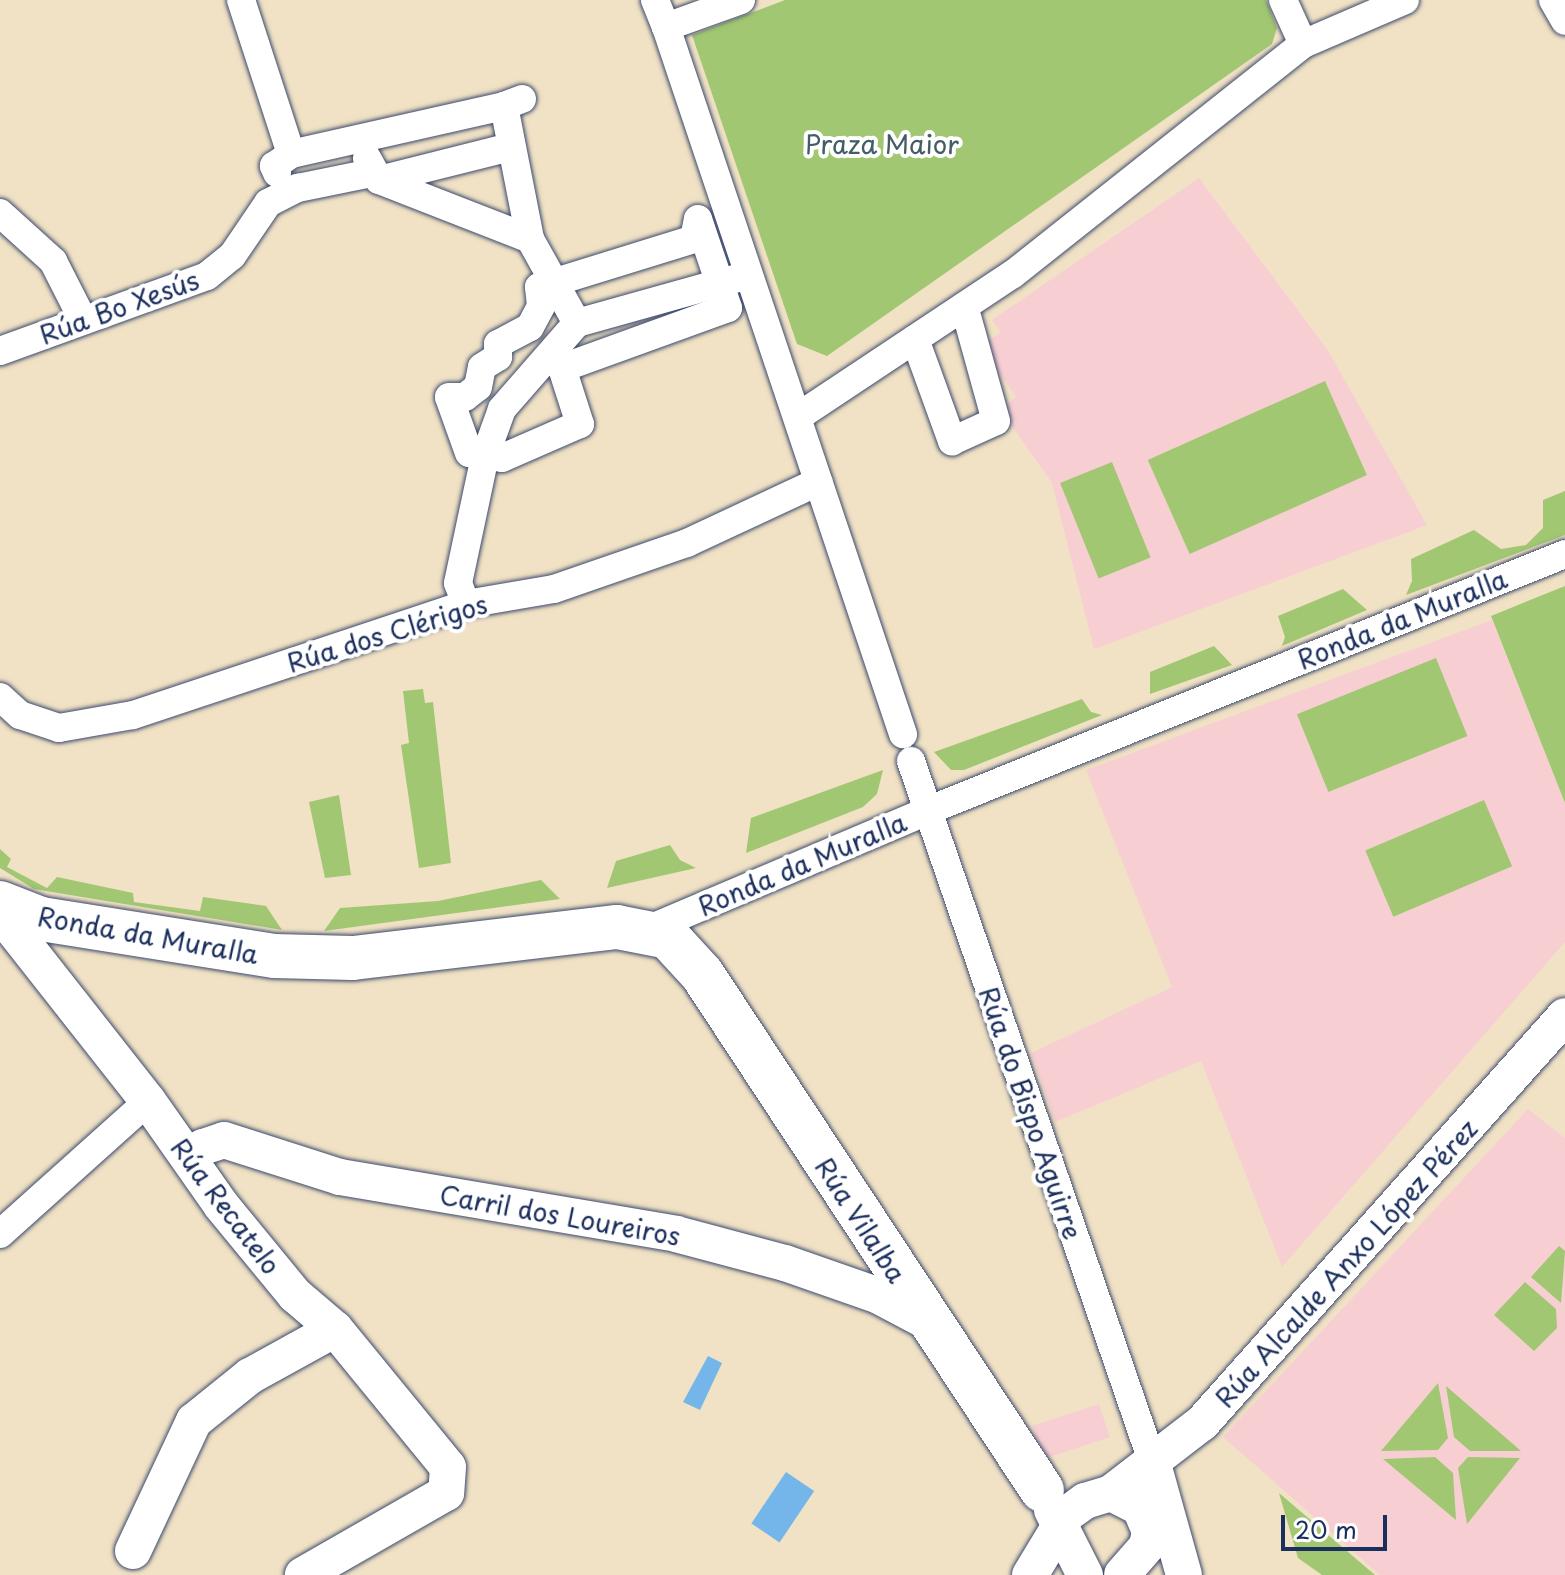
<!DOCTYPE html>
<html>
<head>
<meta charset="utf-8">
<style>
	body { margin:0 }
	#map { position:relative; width:1565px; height:1575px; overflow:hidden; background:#f1e2c5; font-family:"Playpen Sans",sans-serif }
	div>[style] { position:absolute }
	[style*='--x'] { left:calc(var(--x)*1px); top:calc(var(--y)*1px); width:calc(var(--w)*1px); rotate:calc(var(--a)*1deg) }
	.built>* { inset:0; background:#f7cfd2; transform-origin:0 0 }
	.green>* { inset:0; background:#a1c772; transform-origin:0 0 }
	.water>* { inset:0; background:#74b6e9; transform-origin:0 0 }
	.roads { filter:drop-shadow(0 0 2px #3b4a6d) drop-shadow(0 0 2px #3b4a6d) }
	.pedestrian>* { height:28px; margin:-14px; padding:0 14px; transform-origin:14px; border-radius:14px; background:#fff }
	.minor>* { height:36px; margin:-18px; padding:0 18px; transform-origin:18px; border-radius:18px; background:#fff }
	.tertiary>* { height:44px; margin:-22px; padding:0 22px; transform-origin:22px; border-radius:22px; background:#fff }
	span { translate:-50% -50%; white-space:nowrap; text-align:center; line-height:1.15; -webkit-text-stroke:8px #fff; paint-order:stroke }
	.park-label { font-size:26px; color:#435d64 }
	.street-label { font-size:26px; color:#1b2f5e }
	.scale { position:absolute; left:1281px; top:1515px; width:106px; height:36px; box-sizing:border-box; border:4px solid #1b2f5e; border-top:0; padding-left:10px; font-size:24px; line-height:28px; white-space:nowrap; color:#1b2f5e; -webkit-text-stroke:6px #fff; paint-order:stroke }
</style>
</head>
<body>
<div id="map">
	<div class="built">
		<i style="clip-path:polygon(1199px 178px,1327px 349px,1427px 525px,1094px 649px,1052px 483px,1000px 409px,1016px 397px,981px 346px,1001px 332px,992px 320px)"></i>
		<i style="clip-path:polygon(1492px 620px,1565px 803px,1565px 942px,1282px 1267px,1201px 1061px,1055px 1122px,1031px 1053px,1172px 987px,1086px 770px)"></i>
		<i style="clip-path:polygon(1528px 1109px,1565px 1138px,1565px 1575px,1380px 1575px,1223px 1437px)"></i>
		<i style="left:1099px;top:1404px;width:35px;height:70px;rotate:72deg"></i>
	</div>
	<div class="green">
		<i style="clip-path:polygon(785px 0,1266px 0,1277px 28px,1272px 44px,827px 356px,797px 344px,692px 35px)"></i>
		<i style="left:1325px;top:381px;width:103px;height:194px;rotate:66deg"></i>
		<i style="left:1112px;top:462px;width:103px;height:56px;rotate:68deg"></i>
		<i style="clip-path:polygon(1565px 491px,1565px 535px,1406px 595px,1412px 581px,1411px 559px,1474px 530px,1501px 549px,1526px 545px,1543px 528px,1543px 500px)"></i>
		<i style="clip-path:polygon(1565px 586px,1565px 803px,1491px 616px)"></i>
		<i style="clip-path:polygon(1343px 589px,1367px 610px,1282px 646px,1285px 637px,1278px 616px)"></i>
		<i style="clip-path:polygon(1214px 646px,1232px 665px,1150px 694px,1150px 672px)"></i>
		<i style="left:1436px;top:658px;width:84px;height:150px;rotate:68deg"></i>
		<i style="clip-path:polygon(423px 689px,425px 703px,433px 702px,451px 863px,419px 868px,401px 745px,409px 743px,403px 691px)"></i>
		<i style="clip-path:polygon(1082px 699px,1091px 712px,1102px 715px,964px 770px,951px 770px,934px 752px)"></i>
		<i style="clip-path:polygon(883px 770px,877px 794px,863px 807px,746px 853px,751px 818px)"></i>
		<i style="clip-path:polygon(339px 795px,351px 875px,325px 878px,309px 802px)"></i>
		<i style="left:1484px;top:800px;width:72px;height:129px;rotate:67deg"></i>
		<i style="clip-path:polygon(670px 845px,680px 860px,696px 868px,607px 888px,616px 861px)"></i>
		<i style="clip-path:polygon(0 849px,11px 859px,7px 867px,47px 888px,57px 877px,133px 893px,134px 902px,200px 911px,203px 897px,266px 906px,282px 930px,34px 889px,0 868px)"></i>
		<i style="clip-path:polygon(541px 880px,560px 899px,324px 931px,340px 908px,438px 901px)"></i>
		<i style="clip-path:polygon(1559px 1246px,1565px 1251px,1561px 1303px,1531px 1277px)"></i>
		<i style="clip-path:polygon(1525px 1282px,1556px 1309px,1557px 1328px,1534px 1351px,1494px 1315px)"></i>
		<i style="clip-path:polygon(1438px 1383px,1448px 1438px,1438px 1450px,1381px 1451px)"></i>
		<i style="clip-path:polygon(1446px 1386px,1521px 1451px,1470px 1451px,1454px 1437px)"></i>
		<i style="clip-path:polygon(1435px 1457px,1453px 1473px,1456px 1520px,1383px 1459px)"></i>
		<i style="clip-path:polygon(1468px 1457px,1520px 1458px,1467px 1524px,1458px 1468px)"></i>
		<i style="clip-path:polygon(1279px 1493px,1375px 1575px,1322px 1575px,1298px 1558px)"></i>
	</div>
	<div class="water">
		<i style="clip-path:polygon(708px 1356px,722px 1363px,700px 1410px,683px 1402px)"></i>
		<i style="left:786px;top:1472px;width:34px;height:62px;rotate:34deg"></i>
	</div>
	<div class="roads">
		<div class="pedestrian">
			<i style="--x:241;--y:0;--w:162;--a:72"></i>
			<i style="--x:655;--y:0;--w:29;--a:68"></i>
			<i style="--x:741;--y:0;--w:80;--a:160.2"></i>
			<i style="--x:666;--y:27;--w:746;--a:71.47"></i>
			<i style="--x:1283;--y:0;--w:48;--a:65.6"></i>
			<i style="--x:1553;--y:0;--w:24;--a:60"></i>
			<i style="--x:522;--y:99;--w:19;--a:159"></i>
			<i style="--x:504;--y:106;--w:136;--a:78.9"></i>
			<i style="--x:530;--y:239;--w:96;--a:60.8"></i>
			<i style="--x:367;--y:158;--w:25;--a:61"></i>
			<i style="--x:379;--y:180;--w:162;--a:21.3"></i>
			<i style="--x:277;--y:173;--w:8;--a:-113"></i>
			<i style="--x:274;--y:166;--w:21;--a:-35"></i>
			<i style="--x:291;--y:154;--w:218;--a:-12.7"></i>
			<i style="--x:379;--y:180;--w:135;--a:-14.1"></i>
			<i style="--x:0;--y:213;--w:72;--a:42.2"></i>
			<i style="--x:53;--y:261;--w:64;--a:63"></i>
			<i style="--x:698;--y:219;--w:94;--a:71.4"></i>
			<i style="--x:728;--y:308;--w:177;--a:160.1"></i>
			<i style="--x:562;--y:368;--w:59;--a:72.2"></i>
			<i style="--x:580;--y:424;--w:85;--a:156.4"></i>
			<i style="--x:502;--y:458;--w:33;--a:-171"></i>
			<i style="--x:469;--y:453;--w:59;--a:-109.7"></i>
			<i style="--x:449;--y:397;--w:16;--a:0"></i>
			<i style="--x:465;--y:397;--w:16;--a:-38"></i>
			<i style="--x:478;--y:387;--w:20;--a:-79"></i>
			<i style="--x:482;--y:367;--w:19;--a:-32"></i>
			<i style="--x:498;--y:357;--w:13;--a:-90"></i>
			<i style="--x:498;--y:344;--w:36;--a:-28"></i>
			<i style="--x:530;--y:327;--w:24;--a:-62"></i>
			<i style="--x:541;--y:306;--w:19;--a:-96"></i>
			<i style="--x:539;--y:287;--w:162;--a:-17.2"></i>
			<i style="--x:694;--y:239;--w:20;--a:-79"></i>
			<i style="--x:915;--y:339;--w:109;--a:70.1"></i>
			<i style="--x:952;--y:441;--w:48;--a:-24.4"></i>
			<i style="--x:996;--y:421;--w:119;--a:-105.5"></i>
			<i style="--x:0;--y:351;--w:220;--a:-19.9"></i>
			<i style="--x:207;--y:276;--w:32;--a:-39"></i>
			<i style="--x:232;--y:256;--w:64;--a:-55.8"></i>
			<i style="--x:268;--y:203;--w:34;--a:-27"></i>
			<i style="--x:298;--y:188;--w:76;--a:-11.5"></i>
			<i style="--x:799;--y:416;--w:257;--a:-33.6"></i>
			<i style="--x:1013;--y:274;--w:370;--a:-38.4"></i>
			<i style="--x:1303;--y:44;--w:111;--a:-23.3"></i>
			<i style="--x:466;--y:604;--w:22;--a:-111"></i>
			<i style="--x:458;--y:583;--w:130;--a:-78"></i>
			<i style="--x:485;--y:456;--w:50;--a:-70.1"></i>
			<i style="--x:502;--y:409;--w:114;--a:-48.9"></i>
			<i style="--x:577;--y:323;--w:167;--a:-15.6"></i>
			<i style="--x:0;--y:697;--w:27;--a:42"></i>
			<i style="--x:20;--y:715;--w:41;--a:18.4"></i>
			<i style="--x:59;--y:728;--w:75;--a:-10"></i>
			<i style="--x:133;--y:715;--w:351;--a:-18.4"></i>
			<i style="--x:466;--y:604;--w:89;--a:-9.7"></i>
			<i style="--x:554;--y:589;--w:141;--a:-19.1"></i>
			<i style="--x:687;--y:543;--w:145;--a:-25"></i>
			<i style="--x:911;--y:761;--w:743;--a:71"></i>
			<i style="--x:647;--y:930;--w:304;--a:-23"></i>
			<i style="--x:927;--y:811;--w:688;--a:-21.94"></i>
			<i style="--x:0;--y:1234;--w:199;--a:-41.9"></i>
		</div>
		<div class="minor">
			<i style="--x:0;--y:913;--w:239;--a:51.8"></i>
			<i style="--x:148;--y:1101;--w:127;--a:54.9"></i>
			<i style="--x:221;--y:1205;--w:117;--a:50.6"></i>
			<i style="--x:295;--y:1295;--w:52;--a:40.4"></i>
			<i style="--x:335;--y:1329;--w:178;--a:50.7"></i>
			<i style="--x:448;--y:1467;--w:26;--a:94"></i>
			<i style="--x:446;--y:1493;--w:165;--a:150.2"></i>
			<i style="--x:191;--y:1158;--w:16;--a:-43"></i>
			<i style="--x:203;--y:1147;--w:22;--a:-18"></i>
			<i style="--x:224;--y:1140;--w:122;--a:17.7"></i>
			<i style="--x:340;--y:1177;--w:341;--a:9.6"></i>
			<i style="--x:676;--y:1234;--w:113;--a:14.9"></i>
			<i style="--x:785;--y:1263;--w:100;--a:19.3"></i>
			<i style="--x:879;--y:1296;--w:53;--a:28"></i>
			<i style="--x:1153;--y:1464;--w:115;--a:74.4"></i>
			<i style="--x:1111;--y:1493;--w:115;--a:-37.6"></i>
			<i style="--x:1202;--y:1423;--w:545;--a:-48.27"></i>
			<i style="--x:1052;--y:1510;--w:73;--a:63.1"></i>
			<i style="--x:133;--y:1551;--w:144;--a:-64.9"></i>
			<i style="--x:194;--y:1421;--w:72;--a:-38.8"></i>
			<i style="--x:250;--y:1376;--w:97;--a:-28.9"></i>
			<i style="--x:1030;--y:1575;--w:71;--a:-58.8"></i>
			<i style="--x:1067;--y:1514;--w:22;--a:-36"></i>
			<i style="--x:1085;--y:1501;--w:27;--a:-17"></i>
			<i style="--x:1111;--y:1493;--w:33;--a:27"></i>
			<i style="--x:1140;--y:1508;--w:25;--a:67"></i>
			<i style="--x:1150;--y:1531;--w:15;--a:101"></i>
			<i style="--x:1147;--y:1546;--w:38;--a:131"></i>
		</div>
		<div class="tertiary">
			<i style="--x:0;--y:903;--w:44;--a:21.3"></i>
			<i style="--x:41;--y:919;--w:236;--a:9"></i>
			<i style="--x:274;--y:956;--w:79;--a:1.5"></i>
			<i style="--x:353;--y:958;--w:266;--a:-6.7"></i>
			<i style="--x:617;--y:927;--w:52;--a:11.1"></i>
			<i style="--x:668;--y:937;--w:50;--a:47.4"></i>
			<i style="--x:702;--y:974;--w:618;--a:56.62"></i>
		</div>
	</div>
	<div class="park-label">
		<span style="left:882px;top:144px">Praza Maior</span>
	</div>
	<div class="street-label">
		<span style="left:119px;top:307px;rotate:-20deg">Rúa Bo Xesús</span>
		<span style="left:1402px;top:619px;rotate:-22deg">Ronda da Muralla</span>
		<span style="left:387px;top:633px;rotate:-17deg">Rúa dos Clérigos</span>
		<span style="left:802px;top:864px;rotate:-23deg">Ronda da Muralla</span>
		<span style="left:148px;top:935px;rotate:10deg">Ronda da Muralla</span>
		<span style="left:1031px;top:1113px;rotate:71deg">Rúa do Bispo Aguirre</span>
		<span style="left:226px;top:1206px;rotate:53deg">Rúa Recatelo</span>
		<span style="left:560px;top:1215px;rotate:10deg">Carril dos Loureiros</span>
		<span style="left:861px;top:1220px;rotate:57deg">Rúa Vilalba</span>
		<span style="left:1346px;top:1263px;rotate:-48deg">Rúa Alcalde Anxo López Pérez</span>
	</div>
	<div class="scale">20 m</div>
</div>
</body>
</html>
